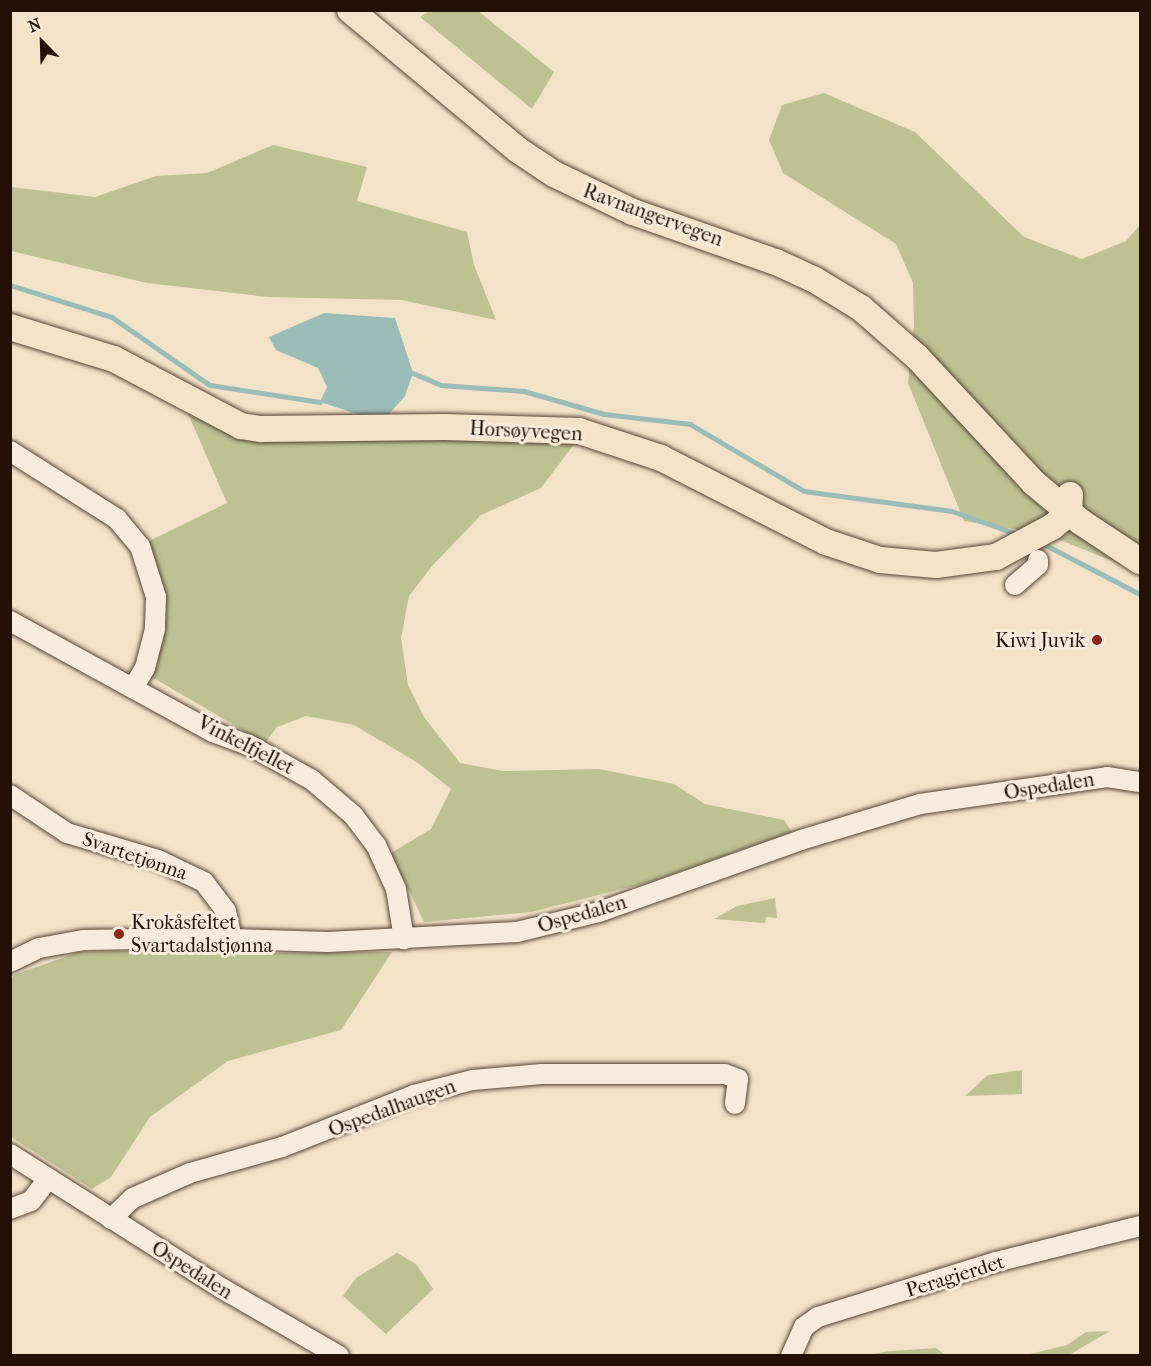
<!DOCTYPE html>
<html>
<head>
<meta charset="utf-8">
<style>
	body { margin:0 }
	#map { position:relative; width:1151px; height:1366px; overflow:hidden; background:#f2e2c8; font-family:"IM FELL French Canon",serif }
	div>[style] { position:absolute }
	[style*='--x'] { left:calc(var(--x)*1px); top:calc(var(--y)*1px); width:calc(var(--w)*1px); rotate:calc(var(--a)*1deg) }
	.green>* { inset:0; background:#bec293 }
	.water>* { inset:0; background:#9bbdb8 }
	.stream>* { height:4.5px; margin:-2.25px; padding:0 2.25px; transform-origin:2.25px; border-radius:2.25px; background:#9bbdb8 }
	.roads { filter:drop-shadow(0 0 2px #574536) drop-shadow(0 0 2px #574536) }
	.minor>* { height:20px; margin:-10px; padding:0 10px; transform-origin:10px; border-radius:10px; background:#f7ecdb }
	.major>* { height:26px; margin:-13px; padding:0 13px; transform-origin:13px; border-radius:13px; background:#f2e2c8 }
	.dots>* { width:16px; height:16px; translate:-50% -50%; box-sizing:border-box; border:3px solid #f7ecdb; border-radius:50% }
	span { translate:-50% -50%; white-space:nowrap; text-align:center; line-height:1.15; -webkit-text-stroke:6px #f7ecdb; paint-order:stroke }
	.street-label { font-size:20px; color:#231105 }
	.poi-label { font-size:20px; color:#231105 }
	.right { translate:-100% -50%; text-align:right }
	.left { translate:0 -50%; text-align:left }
	.frame { position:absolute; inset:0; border:12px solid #231105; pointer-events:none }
	.north { position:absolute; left:12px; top:12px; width:60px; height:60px; -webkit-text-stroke:4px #f7ecdb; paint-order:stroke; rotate:337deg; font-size:16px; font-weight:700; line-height:24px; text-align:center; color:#231105 }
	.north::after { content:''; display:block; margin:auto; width:21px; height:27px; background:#231105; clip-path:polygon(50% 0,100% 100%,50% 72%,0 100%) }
</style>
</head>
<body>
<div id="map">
	<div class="green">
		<i style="clip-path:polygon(430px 11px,478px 11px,554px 72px,532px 109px,420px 17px)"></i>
		<i style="clip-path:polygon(824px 93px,915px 132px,1024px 237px,1082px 259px,1126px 241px,1140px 225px,1140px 572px,1045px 534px,964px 521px,908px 383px,914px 327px,913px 283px,896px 244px,783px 173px,769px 140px,782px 105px)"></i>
		<i style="clip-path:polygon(273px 145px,367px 167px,357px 201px,467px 232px,474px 265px,496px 320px,401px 300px,268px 297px,147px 283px,11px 251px,11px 187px,95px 197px,156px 176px,207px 173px)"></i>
		<i style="clip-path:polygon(186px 409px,234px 431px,578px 439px,541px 488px,481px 515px,432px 566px,409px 596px,401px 638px,408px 685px,424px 717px,460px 763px,503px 771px,599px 769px,674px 784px,705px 804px,784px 820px,792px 832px,650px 882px,531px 912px,424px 922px,391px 853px,431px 829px,451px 789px,418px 763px,354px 725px,306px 716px,277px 727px,265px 743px,150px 676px,163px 640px,166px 595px,141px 545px,227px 503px)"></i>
		<i style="clip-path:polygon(775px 898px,777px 918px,766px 917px,765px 923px,714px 919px,737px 906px)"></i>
		<i style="clip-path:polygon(223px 949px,259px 953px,392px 952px,341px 1030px,228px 1061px,150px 1117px,111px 1177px,92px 1189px,11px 1137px,10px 981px,14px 975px,79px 952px)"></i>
		<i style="clip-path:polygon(1022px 1070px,1022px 1094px,965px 1096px,988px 1075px)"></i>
		<i style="clip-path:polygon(397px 1253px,416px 1264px,433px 1289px,386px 1334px,343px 1296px,356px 1278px)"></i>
		<i style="clip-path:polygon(1110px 1331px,1069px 1355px,1026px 1355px,1067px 1345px,1086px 1332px)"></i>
		<i style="clip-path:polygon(936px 1348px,945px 1355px,865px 1355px,891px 1351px)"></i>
	</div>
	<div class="water">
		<i style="clip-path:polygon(324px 313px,395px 318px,413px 373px,405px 396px,382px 422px,320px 402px,327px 387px,318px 368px,276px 350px,269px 337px)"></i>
	</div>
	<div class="stream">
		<i style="--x:10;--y:285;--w:107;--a:17.4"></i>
		<i style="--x:112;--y:317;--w:119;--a:34.8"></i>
		<i style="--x:210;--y:385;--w:111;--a:8.8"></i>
		<i style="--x:413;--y:373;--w:30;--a:23"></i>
		<i style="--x:441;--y:385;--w:83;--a:4.1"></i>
		<i style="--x:524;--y:391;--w:83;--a:16"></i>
		<i style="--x:604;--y:414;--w:87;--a:6.6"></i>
		<i style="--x:690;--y:424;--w:132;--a:30.4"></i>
		<i style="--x:804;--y:491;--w:149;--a:7.7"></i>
		<i style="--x:952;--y:511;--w:72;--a:19.4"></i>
		<i style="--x:1042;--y:543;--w:110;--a:27.5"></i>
	</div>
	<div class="roads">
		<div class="minor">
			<i style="--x:10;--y:451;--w:127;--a:32.4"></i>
			<i style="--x:117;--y:519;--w:35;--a:50"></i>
			<i style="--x:140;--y:546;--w:53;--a:72.6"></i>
			<i style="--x:156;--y:597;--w:32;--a:92"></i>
			<i style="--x:155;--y:629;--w:40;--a:104.4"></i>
			<i style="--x:145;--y:668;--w:21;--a:121"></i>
			<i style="--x:1015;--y:585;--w:30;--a:-41"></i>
			<i style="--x:1038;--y:565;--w:5;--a:-90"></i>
			<i style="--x:10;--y:621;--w:231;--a:28.7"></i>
			<i style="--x:213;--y:732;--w:40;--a:20.2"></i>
			<i style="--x:251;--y:746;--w:70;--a:29.1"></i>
			<i style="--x:312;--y:780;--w:54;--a:40.5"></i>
			<i style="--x:353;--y:815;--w:38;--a:53"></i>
			<i style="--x:376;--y:845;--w:48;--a:65.6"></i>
			<i style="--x:396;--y:889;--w:51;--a:80.9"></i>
			<i style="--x:10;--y:795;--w:69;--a:33.7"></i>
			<i style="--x:67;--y:833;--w:95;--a:16.5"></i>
			<i style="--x:158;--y:860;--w:51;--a:25.6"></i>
			<i style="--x:204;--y:882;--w:36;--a:53"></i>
			<i style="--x:226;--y:911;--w:29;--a:78"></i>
			<i style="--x:10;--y:962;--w:32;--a:-26"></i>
			<i style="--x:39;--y:948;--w:46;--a:-10.1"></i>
			<i style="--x:84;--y:940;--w:118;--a:-1"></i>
			<i style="--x:202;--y:938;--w:126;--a:1.8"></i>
			<i style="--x:328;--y:942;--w:189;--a:-3"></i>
			<i style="--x:517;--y:932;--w:84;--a:-13.7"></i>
			<i style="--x:599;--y:912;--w:214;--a:-19.6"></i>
			<i style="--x:801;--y:840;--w:124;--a:-16.8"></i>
			<i style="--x:920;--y:804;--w:189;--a:-8.2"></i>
			<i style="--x:1107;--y:777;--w:33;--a:9"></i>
			<i style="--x:10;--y:1154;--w:252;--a:32.4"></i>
			<i style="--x:223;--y:1289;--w:134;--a:30"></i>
			<i style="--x:10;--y:1209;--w:22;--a:-21"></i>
			<i style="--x:31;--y:1201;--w:28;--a:-52"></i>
			<i style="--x:111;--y:1219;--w:30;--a:-44"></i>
			<i style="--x:133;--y:1198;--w:62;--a:-23.7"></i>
			<i style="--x:190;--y:1173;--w:96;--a:-15.8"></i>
			<i style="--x:282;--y:1147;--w:142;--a:-21.5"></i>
			<i style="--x:414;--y:1095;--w:61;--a:-14.3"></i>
			<i style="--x:473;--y:1080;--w:69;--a:-5"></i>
			<i style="--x:542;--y:1074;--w:183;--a:0"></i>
			<i style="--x:725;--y:1074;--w:14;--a:21"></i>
			<i style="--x:738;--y:1079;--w:25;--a:97"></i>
			<i style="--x:791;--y:1356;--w:32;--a:-66"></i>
			<i style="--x:804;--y:1327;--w:17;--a:-36"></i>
			<i style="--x:818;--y:1317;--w:186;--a:-17.2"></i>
			<i style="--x:996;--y:1262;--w:148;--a:-14"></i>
		</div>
		<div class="major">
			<i style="--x:350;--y:10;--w:219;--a:39.8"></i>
			<i style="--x:518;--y:150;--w:43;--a:33.7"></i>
			<i style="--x:554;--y:174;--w:88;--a:25.7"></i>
			<i style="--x:633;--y:212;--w:151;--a:19.3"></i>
			<i style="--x:776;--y:262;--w:43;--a:24.8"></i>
			<i style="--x:815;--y:280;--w:54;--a:31.3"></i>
			<i style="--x:861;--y:308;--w:74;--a:41.2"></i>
			<i style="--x:917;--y:357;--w:172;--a:47.1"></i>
			<i style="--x:1034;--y:483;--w:61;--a:39.7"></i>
			<i style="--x:1081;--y:522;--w:71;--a:33.5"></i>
			<i style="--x:10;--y:327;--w:109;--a:17.1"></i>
			<i style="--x:114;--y:359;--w:144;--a:27.8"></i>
			<i style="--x:241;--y:426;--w:20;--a:9"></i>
			<i style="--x:261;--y:429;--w:183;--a:-0.6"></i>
			<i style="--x:444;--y:427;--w:135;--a:1.7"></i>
			<i style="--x:579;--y:431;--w:86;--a:18.2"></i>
			<i style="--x:661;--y:458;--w:185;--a:27"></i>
			<i style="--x:826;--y:542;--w:57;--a:18.4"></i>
			<i style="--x:880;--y:560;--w:56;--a:5.1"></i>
			<i style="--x:936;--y:565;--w:61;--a:-7.6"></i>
			<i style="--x:996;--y:557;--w:64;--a:-28.2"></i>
			<i style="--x:1052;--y:527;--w:22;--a:-39"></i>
			<i style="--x:1069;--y:513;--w:18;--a:-87"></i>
		</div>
	</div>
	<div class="dots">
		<i style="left:1097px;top:640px;background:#8f2418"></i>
		<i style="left:119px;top:934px;background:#8f2418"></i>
	</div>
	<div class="street-label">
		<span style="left:653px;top:215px;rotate:20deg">Ravnangervegen</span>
		<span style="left:526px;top:431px;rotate:3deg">Horsøyvegen</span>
		<span style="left:246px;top:745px;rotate:27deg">Vinkelfjellet</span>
		<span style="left:1049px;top:786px;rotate:-9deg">Ospedalen</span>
		<span style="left:135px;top:856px;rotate:19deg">Svartetjønna</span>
		<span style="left:582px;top:914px;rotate:-16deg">Ospedalen</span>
		<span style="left:392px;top:1108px;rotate:-20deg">Ospedalhaugen</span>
		<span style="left:192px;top:1270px;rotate:32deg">Ospedalen</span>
		<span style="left:955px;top:1276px;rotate:-17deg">Peragjerdet</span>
	</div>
	<div class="poi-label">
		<span class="right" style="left:1085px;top:640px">Kiwi Juvik</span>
		<span class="left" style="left:131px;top:934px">Krokåsfeltet<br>Svartadalstjønna</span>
	</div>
	<div class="frame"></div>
	<div class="north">N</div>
</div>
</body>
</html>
